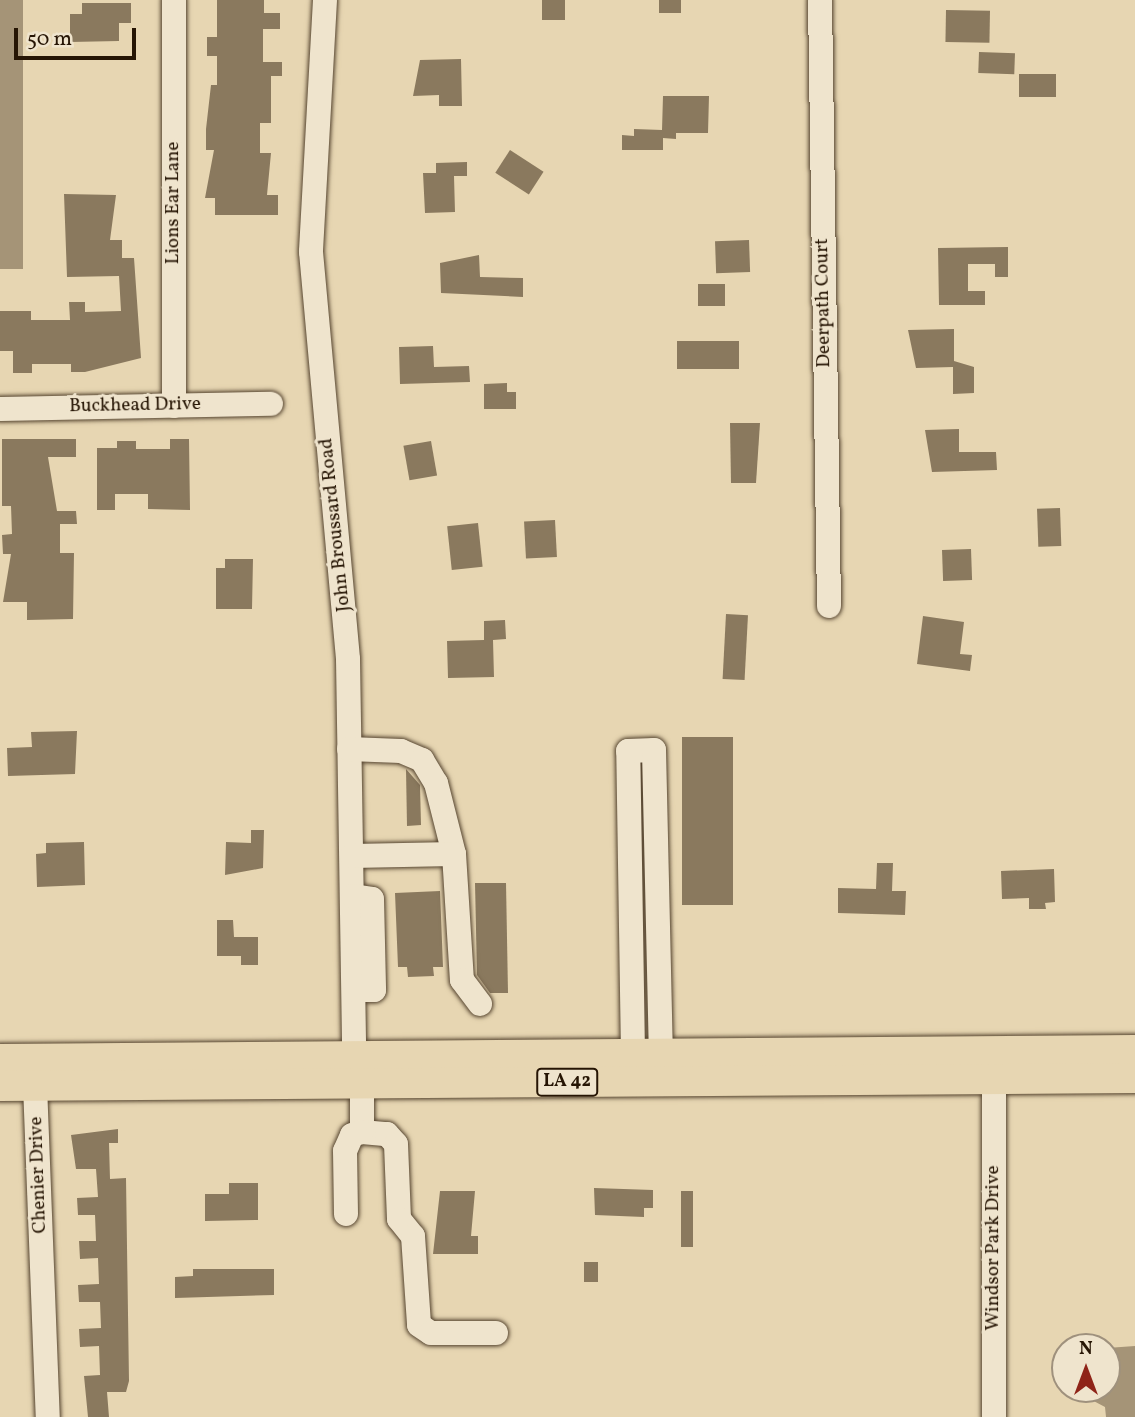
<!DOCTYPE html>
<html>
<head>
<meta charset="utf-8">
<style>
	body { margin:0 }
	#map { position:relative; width:1135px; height:1417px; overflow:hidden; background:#e7d6b2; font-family:Vollkorn,serif }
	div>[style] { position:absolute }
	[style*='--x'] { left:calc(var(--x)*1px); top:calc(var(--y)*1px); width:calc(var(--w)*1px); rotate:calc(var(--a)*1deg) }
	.water>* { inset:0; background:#a59477; transform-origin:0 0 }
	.building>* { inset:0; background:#8a795e; transform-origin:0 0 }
	.roads { filter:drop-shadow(0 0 2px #564530) drop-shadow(0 0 2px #564530) }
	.minor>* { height:24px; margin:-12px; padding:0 12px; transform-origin:12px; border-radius:12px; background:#efe4cd }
	.major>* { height:30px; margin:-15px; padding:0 15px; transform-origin:15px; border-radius:15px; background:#e7d6b2 }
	span { translate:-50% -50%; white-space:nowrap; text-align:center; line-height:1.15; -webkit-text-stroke:6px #efe4cd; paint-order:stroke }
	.shield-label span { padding:2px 5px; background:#efe4cd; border:2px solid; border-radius:5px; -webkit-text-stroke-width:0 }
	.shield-label { font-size:18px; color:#261504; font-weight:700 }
	.street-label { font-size:19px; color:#261504 }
	.north { position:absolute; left:1051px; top:1333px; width:70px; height:70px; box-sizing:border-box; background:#efe4cd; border:2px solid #9f917d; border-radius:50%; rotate:0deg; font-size:19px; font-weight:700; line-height:28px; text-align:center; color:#261504 }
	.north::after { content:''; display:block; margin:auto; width:24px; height:32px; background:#8f2418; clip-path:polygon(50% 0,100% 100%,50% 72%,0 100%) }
	.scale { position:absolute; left:14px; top:28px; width:122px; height:32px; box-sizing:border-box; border:4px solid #261504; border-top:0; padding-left:9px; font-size:21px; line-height:24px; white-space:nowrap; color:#261504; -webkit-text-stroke:5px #efe4cd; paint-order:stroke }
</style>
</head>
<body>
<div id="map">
	<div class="water">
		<i style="left:0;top:0;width:23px;height:269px"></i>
		<i style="clip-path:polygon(1135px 1346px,1135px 1417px,1106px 1417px,1105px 1407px,1071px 1389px,1107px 1389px,1107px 1348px)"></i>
		<i style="clip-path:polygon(1065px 1353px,1065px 1386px,1058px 1382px,1055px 1359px)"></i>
	</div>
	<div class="building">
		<i style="clip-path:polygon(217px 0,264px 0,264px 13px,280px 13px,280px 29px,263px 29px,263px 62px,282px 62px,282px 76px,271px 76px,271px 123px,260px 123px,260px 153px,271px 153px,267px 195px,278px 195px,278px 215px,215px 215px,215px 198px,205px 198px,214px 150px,206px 150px,206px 129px,211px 85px,217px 85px,217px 56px,207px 56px,207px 37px,217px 37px)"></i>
		<i style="left:542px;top:0;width:23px;height:20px"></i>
		<i style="left:659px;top:0;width:22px;height:13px"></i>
		<i style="clip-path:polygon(82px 3px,131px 3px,131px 23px,119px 23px,119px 41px,70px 42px,70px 14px,82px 14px)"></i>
		<i style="left:946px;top:10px;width:44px;height:32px;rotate:1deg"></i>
		<i style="left:979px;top:52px;width:36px;height:21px;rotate:2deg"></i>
		<i style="clip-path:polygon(461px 59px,462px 106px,439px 106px,439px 95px,413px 96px,420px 60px)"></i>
		<i style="left:1019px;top:74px;width:37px;height:23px"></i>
		<i style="clip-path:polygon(663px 96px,709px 96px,708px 133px,676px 133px,676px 139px,663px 138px,663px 150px,622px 150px,622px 135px,634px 136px,634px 129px,662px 130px)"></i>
		<i style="left:510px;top:150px;width:40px;height:27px;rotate:33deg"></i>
		<i style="clip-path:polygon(467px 162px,467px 176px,454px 176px,455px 212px,425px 213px,423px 173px,436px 173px,436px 163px)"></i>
		<i style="clip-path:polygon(64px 194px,116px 195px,110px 240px,122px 240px,122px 258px,134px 258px,141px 358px,85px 372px,71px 372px,71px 364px,32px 364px,32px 373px,13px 373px,13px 351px,0 351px,0 311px,31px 311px,31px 320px,70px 320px,69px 302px,85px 302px,85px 312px,121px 311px,119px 276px,67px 277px)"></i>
		<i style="left:749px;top:240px;width:32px;height:34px;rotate:88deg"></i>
		<i style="clip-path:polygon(1008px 247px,1008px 277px,995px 277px,995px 264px,968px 264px,968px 291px,985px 291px,985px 305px,939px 305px,938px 248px)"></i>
		<i style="clip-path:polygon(479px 255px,480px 277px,523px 278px,523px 297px,441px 293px,440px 263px)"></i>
		<i style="left:698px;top:284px;width:27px;height:22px"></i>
		<i style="clip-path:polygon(954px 329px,954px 361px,974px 367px,974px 393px,953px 394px,953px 367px,916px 368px,908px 330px)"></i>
		<i style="left:739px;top:341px;width:28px;height:62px;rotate:90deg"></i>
		<i style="clip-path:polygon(433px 346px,434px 367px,469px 366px,470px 382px,400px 384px,399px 347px)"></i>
		<i style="clip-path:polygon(507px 383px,507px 392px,516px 392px,516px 409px,484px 409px,484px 384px)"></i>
		<i style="clip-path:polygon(730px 423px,760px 423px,756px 483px,731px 483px)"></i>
		<i style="clip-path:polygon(959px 429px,959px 452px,996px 452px,997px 470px,932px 472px,925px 430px)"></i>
		<i style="clip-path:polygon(2px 439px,76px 439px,76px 457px,48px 457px,57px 511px,76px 511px,77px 524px,60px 524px,60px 553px,74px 553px,73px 619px,27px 620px,27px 602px,3px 602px,11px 554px,3px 554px,2px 535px,12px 534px,11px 506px,2px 506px)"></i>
		<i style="clip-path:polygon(170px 439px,189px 439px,190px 510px,148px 509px,148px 494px,115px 494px,115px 510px,97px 510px,97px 448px,117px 448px,117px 441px,136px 441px,136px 449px,170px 449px)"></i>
		<i style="left:431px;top:441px;width:35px;height:28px;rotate:80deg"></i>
		<i style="left:1060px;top:508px;width:38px;height:23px;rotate:88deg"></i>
		<i style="left:555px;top:520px;width:37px;height:31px;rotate:87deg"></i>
		<i style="left:478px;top:523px;width:44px;height:31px;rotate:84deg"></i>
		<i style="left:971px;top:549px;width:31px;height:29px;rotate:88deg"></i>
		<i style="clip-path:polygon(225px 559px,253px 559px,252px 609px,216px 609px,216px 568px,225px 568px)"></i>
		<i style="left:726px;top:614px;width:22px;height:65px;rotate:3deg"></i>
		<i style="clip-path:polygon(923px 616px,964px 622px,960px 654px,972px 655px,970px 671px,917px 664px)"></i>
		<i style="clip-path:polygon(505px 620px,506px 639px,493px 640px,494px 677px,448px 678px,447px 641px,484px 640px,484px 621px)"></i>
		<i style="clip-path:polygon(77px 731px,75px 774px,8px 776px,7px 748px,32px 747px,31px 732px)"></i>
		<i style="left:733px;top:737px;width:168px;height:51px;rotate:90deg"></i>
		<i style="clip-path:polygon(406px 769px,420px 785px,421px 825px,407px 826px)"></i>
		<i style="clip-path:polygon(251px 830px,264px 830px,263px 868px,225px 875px,226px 842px,251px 843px)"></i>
		<i style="clip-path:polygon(84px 842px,85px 885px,37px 887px,36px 854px,46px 853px,46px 843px)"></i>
		<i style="clip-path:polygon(877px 863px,893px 863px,892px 891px,906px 891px,905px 915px,838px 913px,838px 888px,876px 889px)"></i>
		<i style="clip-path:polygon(1054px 869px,1055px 902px,1045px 903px,1046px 909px,1029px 909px,1029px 898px,1002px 899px,1001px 871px)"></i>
		<i style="clip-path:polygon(475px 883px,506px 883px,508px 993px,490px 993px,477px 975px)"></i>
		<i style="clip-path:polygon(440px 891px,443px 967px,433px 967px,434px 976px,408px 977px,407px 967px,398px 967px,395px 893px)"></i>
		<i style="clip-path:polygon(217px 920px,233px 920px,234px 937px,258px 937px,258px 965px,241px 965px,241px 956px,217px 956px)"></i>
		<i style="clip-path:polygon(118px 1129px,118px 1143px,109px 1143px,110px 1179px,126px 1178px,129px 1381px,126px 1392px,107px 1392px,109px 1417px,88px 1417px,84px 1376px,100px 1375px,99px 1346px,80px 1347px,79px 1329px,101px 1328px,100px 1302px,79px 1302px,78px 1285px,99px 1284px,98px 1258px,80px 1259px,79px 1241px,96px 1241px,95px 1215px,78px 1215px,77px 1198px,98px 1197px,96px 1169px,76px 1169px,71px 1135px)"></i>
		<i style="clip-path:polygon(229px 1183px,258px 1183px,258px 1220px,205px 1221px,205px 1194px,229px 1194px)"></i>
		<i style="clip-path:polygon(594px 1188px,653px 1190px,653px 1208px,644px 1208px,644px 1217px,595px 1215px)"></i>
		<i style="clip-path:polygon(440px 1191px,475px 1191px,471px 1236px,478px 1236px,478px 1254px,433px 1254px)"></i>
		<i style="left:681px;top:1191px;width:12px;height:56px"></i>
		<i style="left:584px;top:1262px;width:14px;height:20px"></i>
		<i style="clip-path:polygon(193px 1269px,274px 1269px,274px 1295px,175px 1298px,175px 1277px,193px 1276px)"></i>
	</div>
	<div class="roads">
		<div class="minor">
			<i style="--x:174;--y:0;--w:406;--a:90"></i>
			<i style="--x:325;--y:0;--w:252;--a:93.2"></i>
			<i style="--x:311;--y:252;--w:409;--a:84.8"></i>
			<i style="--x:348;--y:659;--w:393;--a:89.1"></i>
			<i style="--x:820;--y:0;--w:606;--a:89.15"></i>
			<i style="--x:0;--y:409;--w:271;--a:-1.1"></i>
			<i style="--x:349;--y:749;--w:52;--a:2.2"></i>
			<i style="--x:401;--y:751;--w:23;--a:23"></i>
			<i style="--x:422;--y:760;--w:27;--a:59"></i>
			<i style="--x:436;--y:783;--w:73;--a:75.8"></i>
			<i style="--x:454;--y:854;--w:126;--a:86.4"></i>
			<i style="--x:462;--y:980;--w:30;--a:53"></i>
			<i style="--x:352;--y:856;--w:102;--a:-1.1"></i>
			<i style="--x:353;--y:896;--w:19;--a:9"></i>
			<i style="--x:372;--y:899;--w:91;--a:88.7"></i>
			<i style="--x:374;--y:990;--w:20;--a:180"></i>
			<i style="--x:633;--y:1054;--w:303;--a:-90.9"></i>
			<i style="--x:628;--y:751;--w:26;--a:-2"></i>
			<i style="--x:654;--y:750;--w:303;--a:88.7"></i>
			<i style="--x:48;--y:1074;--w:17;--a:140"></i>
			<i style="--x:35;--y:1085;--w:332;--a:87.8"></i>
			<i style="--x:994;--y:1079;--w:338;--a:90"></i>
			<i style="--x:362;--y:1082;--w:50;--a:90"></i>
			<i style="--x:362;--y:1132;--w:25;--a:5"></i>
			<i style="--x:387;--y:1134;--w:13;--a:48"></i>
			<i style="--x:396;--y:1144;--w:75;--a:87.7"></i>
			<i style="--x:399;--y:1219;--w:22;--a:51"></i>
			<i style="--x:413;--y:1236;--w:89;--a:86.1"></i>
			<i style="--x:419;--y:1325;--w:14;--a:34"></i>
			<i style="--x:431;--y:1333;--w:65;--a:0"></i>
			<i style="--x:346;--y:1214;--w:63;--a:-90.9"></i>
			<i style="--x:345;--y:1151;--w:17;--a:-66"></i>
			<i style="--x:352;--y:1135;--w:10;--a:-17"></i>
		</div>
		<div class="major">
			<i style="--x:0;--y:1059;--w:1135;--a:-0.45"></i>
			<i style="--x:0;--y:1086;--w:1135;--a:-0.4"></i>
		</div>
	</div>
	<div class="shield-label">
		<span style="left:567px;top:1082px">LA 42</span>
	</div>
	<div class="street-label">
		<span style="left:174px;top:203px;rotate:-90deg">Lions Ear Lane</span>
		<span style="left:824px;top:303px;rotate:-91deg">Deerpath Court</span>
		<span style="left:135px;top:406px;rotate:-1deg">Buckhead Drive</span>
		<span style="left:336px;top:525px;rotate:-96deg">John Broussard Road</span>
		<span style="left:39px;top:1175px;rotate:-92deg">Chenier Drive</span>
		<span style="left:994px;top:1248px;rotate:-90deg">Windsor Park Drive</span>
	</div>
	<div class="north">N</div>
	<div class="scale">50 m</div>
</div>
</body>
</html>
